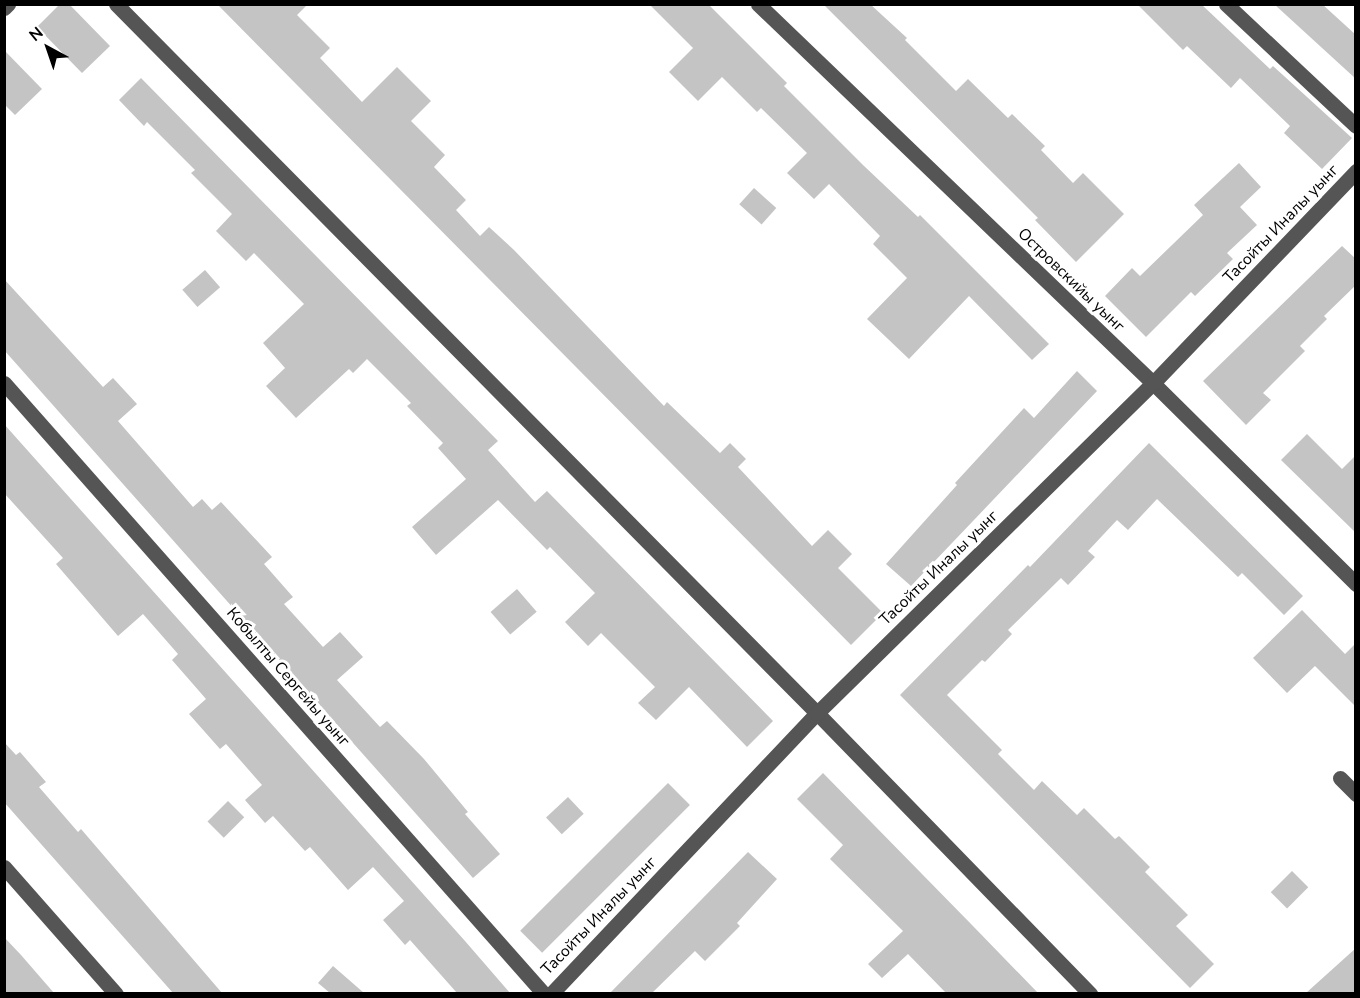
<!DOCTYPE html>
<html>
<head>
<meta charset="utf-8">
<style>
	body { margin:0 }
	#map { position:relative; width:1360px; height:998px; overflow:hidden; background:#fff; font-family:"Nunito Sans",sans-serif }
	div>[style] { position:absolute }
	[style*='--x'] { left:calc(var(--x)*1px); top:calc(var(--y)*1px); width:calc(var(--w)*1px); rotate:calc(var(--a)*1deg) }
	.building>* { inset:0; background:#c4c4c4; transform-origin:0 0 }
	.minor>* { height:15px; margin:-7.5px; padding:0 7.5px; transform-origin:7.5px; border-radius:7.5px; background:#555 }
	span { translate:-50% -50%; white-space:nowrap; text-align:center; line-height:1.15; -webkit-text-stroke:6px #fff; paint-order:stroke }
	.street-label { font-size:16px; color:#000 }
	.frame { position:absolute; inset:0; border:6px solid #000; pointer-events:none }
	.north { position:absolute; left:18px; top:18px; width:60px; height:60px; -webkit-text-stroke:4px #fff; paint-order:stroke; rotate:320deg; font-size:16px; font-weight:700; line-height:24px; text-align:center; color:#000 }
	.north::after { content:''; display:block; margin:auto; width:21px; height:27px; background:#000; clip-path:polygon(50% 0,100% 100%,50% 72%,0 100%) }
</style>
</head>
<body>
<div id="map">
	<div class="building">
		<i style="clip-path:polygon(60px 4px,69px 4px,110px 46px,82px 73px,37px 27px)"></i>
		<i style="clip-path:polygon(217px 4px,308px 4px,297px 15px,330px 48px,320px 58px,362px 102px,397px 67px,431px 101px,411px 121px,445px 155px,434px 167px,466px 200px,456px 210px,480px 236px,489px 227px,514px 250px,664px 406px,667px 402px,720px 453px,730px 443px,746px 459px,738px 467px,812px 546px,828px 530px,852px 554px,838px 568px,883px 613px,851px 645px)"></i>
		<i style="clip-path:polygon(649px 4px,708px 4px,787px 83px,784px 86px,863px 165px,918px 217px,920px 215px,1049px 344px,1032px 360px,969px 296px,909px 359px,867px 319px,907px 278px,873px 244px,880px 236px,829px 184px,814px 199px,787px 173px,807px 153px,761px 108px,757px 112px,722px 77px,698px 101px,669px 72px,693px 48px)"></i>
		<i style="clip-path:polygon(823px 4px,870px 4px,907px 38px,905px 40px,956px 91px,968px 79px,1008px 118px,1012px 114px,1045px 146px,1041px 150px,1073px 183px,1083px 173px,1124px 214px,1076px 262px,1035px 220px,1038px 218px)"></i>
		<i style="clip-path:polygon(1137px 4px,1201px 4px,1270px 69px,1273px 66px,1352px 138px,1322px 169px,1284px 133px,1290px 126px,1240px 78px,1231px 88px,1187px 46px,1183px 50px)"></i>
		<i style="clip-path:polygon(1274px 4px,1322px 4px,1356px 35px,1356px 79px)"></i>
		<i style="clip-path:polygon(4px 50px,42px 89px,15px 115px,4px 104px)"></i>
		<i style="clip-path:polygon(141px 78px,498px 441px,488px 450px,535px 502px,547px 491px,773px 721px,747px 747px,689px 687px,656px 720px,638px 703px,655px 687px,601px 633px,588px 646px,565px 622px,595px 593px,550px 547px,547px 550px,498px 500px,436px 555px,412px 527px,466px 479px,438px 448px,443px 443px,407px 406px,411px 403px,367px 359px,353px 373px,349px 369px,296px 418px,266px 386px,285px 368px,263px 343px,304px 304px,254px 253px,246px 261px,216px 231px,232px 214px,191px 173px,195px 170px,147px 122px,144px 126px,119px 100px)"></i>
		<i style="clip-path:polygon(1239px 163px,1261px 187px,1240px 207px,1257px 225px,1227px 253px,1233px 259px,1195px 296px,1191px 292px,1146px 337px,1105px 296px,1132px 268px,1140px 276px,1203px 215px,1194px 205px)"></i>
		<i style="left:754px;top:188px;width:30px;height:22px;rotate:42deg"></i>
		<i style="clip-path:polygon(1342px 246px,1356px 259px,1356px 285px,1324px 316px,1327px 319px,1300px 346px,1305px 351px,1263px 393px,1271px 400px,1246px 425px,1203px 381px)"></i>
		<i style="left:205px;top:270px;width:23px;height:30px;rotate:49deg"></i>
		<i style="clip-path:polygon(4px 279px,103px 387px,113px 378px,137px 404px,118px 421px,193px 507px,202px 499px,212px 510px,221px 502px,272px 557px,264px 564px,293px 597px,284px 604px,323px 647px,340px 632px,363px 657px,337px 680px,380px 727px,387px 721px,424px 759px,468px 812px,465px 814px,500px 854px,473px 878px,4px 350px)"></i>
		<i style="clip-path:polygon(1077px 371px,1097px 391px,911px 586px,886px 564px,957px 485px,955px 483px,1024px 408px,1034px 418px)"></i>
		<i style="clip-path:polygon(4px 424px,465px 941px,510px 993px,457px 993px,410px 940px,405px 945px,383px 920px,404px 901px,373px 867px,348px 890px,310px 847px,305px 851px,273px 816px,265px 823px,245px 800px,262px 785px,226px 744px,220px 749px,189px 714px,206px 699px,172px 660px,178px 654px,143px 614px,118px 636px,56px 564px,63px 558px,4px 493px)"></i>
		<i style="clip-path:polygon(1307px 434px,1342px 469px,1356px 455px,1356px 533px,1281px 460px)"></i>
		<i style="clip-path:polygon(1149px 443px,1303px 596px,1284px 615px,1242px 573px,1238px 577px,1157px 499px,1128px 530px,1117px 520px,1088px 551px,1095px 557px,1068px 585px,1061px 578px,1008px 630px,1012px 634px,985px 662px,982px 660px,947px 695px,1002px 750px,998px 754px,1034px 790px,1042px 781px,1077px 815px,1084px 808px,1115px 839px,1119px 836px,1150px 867px,1145px 872px,1188px 915px,1176px 926px,1214px 964px,1190px 988px,900px 695px,1028px 565px,1030px 567px)"></i>
		<i style="left:517px;top:589px;width:30px;height:35px;rotate:49deg"></i>
		<i style="clip-path:polygon(1302px 610px,1345px 654px,1356px 643px,1356px 707px,1315px 666px,1287px 693px,1253px 658px)"></i>
		<i style="clip-path:polygon(4px 742px,16px 755px,20px 752px,46px 782px,39px 787px,78px 832px,81px 829px,222px 993px,173px 993px,41px 844px,4px 802px)"></i>
		<i style="clip-path:polygon(823px 773px,971px 924px,1038px 993px,946px 993px,908px 954px,882px 978px,868px 964px,903px 931px,830px 859px,843px 845px,797px 799px)"></i>
		<i style="left:668px;top:783px;width:31px;height:209px;rotate:45deg"></i>
		<i style="left:568px;top:797px;width:23px;height:30px;rotate:47deg"></i>
		<i style="left:228px;top:801px;width:23px;height:29px;rotate:45deg"></i>
		<i style="clip-path:polygon(748px 852px,777px 879px,737px 923px,740px 926px,705px 961px,695px 951px,652px 993px,610px 993px)"></i>
		<i style="left:1292px;top:871px;width:23px;height:30px;rotate:45deg"></i>
		<i style="clip-path:polygon(4px 937px,21px 955px,54px 993px,4px 993px)"></i>
		<i style="clip-path:polygon(1356px 948px,1356px 993px,1306px 993px)"></i>
		<i style="clip-path:polygon(333px 966px,364px 993px,330px 993px,318px 983px)"></i>
	</div>
	<div class="minor">
		<i style="--x:116;--y:4;--w:997;--a:45.33"></i>
		<i style="--x:817;--y:713;--w:392;--a:45.8"></i>
		<i style="--x:758;--y:4;--w:547;--a:43.82"></i>
		<i style="--x:1153;--y:383;--w:286;--a:44.7"></i>
		<i style="--x:1226;--y:4;--w:178;--a:43.2"></i>
		<i style="--x:4;--y:8;--w:6;--a:-45"></i>
		<i style="--x:4;--y:383;--w:815;--a:48.53"></i>
		<i style="--x:1340;--y:778;--w:23;--a:45"></i>
		<i style="--x:4;--y:867;--w:169;--a:48.6"></i>
		<i style="--x:551;--y:994;--w:387;--a:-46.6"></i>
		<i style="--x:817;--y:713;--w:471;--a:-44.5"></i>
		<i style="--x:1153;--y:383;--w:294;--a:-46.2"></i>
	</div>
	<div class="street-label">
		<span style="left:1281px;top:224px;rotate:-46deg">Тасойты Иналы уынг</span>
		<span style="left:1071px;top:280px;rotate:44deg">Островскийы уынг</span>
		<span style="left:939px;top:568px;rotate:-44deg">Тасойты Иналы уынг</span>
		<span style="left:288px;top:677px;rotate:49deg">Кобылты Сергейы уынг</span>
		<span style="left:599px;top:916px;rotate:-46deg">Тасойты Иналы уынг</span>
	</div>
	<div class="frame"></div>
	<div class="north">N</div>
</div>
</body>
</html>
